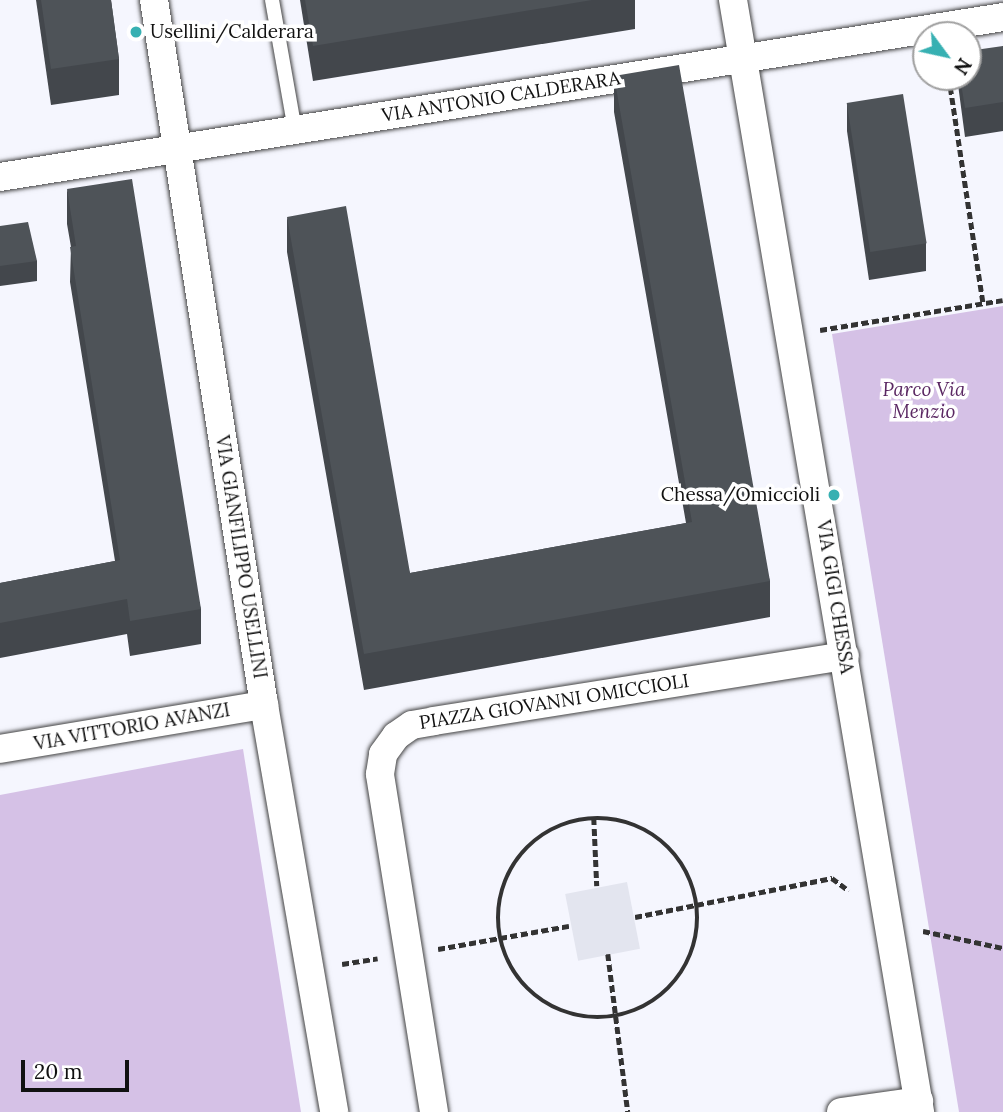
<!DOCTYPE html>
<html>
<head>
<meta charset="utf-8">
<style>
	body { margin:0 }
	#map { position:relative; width:1003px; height:1112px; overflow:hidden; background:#f5f6fe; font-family:Lora,serif }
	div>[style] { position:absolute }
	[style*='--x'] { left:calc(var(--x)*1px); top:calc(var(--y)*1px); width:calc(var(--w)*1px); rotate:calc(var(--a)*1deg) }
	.green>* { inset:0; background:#d5c1e6 }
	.plaza>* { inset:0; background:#e3e5ef; transform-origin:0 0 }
	.path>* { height:4.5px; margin-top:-2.25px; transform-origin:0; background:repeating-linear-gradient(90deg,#333 0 7px,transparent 0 10.5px) }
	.path>.ring { margin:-2.25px; padding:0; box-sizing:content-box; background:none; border:4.5px solid #333; border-radius:50% }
	.roads { filter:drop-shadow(0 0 2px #444) drop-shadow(0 0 2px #444) }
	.service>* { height:14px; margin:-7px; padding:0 7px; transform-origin:7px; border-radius:7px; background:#fff }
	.minor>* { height:28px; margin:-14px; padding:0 14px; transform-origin:14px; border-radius:14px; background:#fff }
	.wall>* { inset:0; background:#43474c }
	.building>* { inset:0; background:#4e5358; transform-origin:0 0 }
	.dots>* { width:19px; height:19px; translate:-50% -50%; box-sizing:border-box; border:4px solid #fff; border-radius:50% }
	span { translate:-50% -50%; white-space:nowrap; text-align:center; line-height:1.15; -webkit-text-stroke:7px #fff; paint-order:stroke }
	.poi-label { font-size:19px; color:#111 }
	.left { translate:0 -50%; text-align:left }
	.right { translate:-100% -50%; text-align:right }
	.street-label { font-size:19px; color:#111 }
	.park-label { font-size:19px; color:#5a2762; font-style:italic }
	.north { position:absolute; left:912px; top:21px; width:70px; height:70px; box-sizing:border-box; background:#fff; border:2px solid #a0a0a0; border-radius:50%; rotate:123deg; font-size:19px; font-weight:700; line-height:28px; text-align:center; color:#111 }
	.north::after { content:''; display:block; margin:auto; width:24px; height:32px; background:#37b0b2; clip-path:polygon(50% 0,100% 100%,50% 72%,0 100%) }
	.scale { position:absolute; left:21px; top:1060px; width:108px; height:32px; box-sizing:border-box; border:4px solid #111; border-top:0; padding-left:9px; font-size:21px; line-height:24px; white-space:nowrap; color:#111; -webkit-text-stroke:5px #fff; paint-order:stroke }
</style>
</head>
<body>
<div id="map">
	<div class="green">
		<i style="clip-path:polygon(1003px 306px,1003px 1112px,959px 1112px,832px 334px)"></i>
		<i style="clip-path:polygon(243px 749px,301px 1112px,0 1112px,0 795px)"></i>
	</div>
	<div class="plaza">
		<i style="left:627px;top:882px;width:68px;height:63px;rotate:79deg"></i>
	</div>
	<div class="path">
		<i style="--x:949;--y:77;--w:229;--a:81.4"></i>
		<i style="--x:820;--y:330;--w:185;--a:-9.3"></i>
		<i style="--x:594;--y:818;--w:68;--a:87.5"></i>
		<i class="ring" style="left:498px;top:818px;width:195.5px;height:195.5px"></i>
		<i style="--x:635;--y:917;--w:201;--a:-11.2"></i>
		<i style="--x:832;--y:878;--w:21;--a:37"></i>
		<i style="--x:923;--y:931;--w:82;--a:12"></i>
		<i style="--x:438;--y:949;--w:133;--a:-10"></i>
		<i style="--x:608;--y:954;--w:159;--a:82.8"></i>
		<i style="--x:342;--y:964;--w:36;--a:-9"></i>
	</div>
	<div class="roads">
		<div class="service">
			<i style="--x:272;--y:0;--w:132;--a:80"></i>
		</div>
		<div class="minor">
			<i style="--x:154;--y:0;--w:714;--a:81.13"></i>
			<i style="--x:264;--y:705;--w:413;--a:80.2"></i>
			<i style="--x:733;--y:0;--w:1128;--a:80.45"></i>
			<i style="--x:0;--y:177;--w:1016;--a:-9.06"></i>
			<i style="--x:0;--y:749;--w:268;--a:-9.5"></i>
			<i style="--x:434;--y:1112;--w:342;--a:-99.1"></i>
			<i style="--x:380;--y:774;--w:20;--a:-81"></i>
			<i style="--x:383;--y:754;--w:22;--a:-54"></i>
			<i style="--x:396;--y:736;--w:19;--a:-35"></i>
			<i style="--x:412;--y:725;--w:22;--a:-10"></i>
			<i style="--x:434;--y:721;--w:416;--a:-9"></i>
			<i style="--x:841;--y:1112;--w:79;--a:-8"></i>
		</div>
	</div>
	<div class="wall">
		<i style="clip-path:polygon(36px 0,111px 0,119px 59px,119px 95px,51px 105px)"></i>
		<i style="clip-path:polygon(300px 0,635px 0,635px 29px,313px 81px)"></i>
		<i style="clip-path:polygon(1003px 46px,1003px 131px,965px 137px,957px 77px,968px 77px)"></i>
		<i style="clip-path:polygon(614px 76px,770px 581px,770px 617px,364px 690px,287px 252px,287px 217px,410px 573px,686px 523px,614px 112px)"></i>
		<i style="clip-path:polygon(847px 103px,926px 243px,926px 271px,869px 280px,847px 131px)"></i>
		<i style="clip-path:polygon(67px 189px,201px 609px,201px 644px,130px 656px,127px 634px,0 658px,0 583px,115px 561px,70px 282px,71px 247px,67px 224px)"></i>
		<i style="clip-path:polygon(0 226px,37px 261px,37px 281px,0 286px)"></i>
	</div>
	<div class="building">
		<i style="clip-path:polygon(41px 0,111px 0,119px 59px,51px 69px)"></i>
		<i style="clip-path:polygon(305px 0,592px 0,313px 46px)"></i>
		<i style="clip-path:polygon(1003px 46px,1003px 102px,965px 108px,960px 77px,968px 77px,968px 51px)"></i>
		<i style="clip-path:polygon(679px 65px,770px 581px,364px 654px,287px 217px,346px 206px,410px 573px,692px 522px,614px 76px)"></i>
		<i style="left:903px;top:94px;width:151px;height:57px;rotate:81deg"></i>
		<i style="clip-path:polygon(132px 179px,201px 609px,130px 621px,127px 599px,0 623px,0 583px,120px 560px,70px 247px,76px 246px,67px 189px)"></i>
		<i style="clip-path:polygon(28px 222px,37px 261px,0 266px,0 226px)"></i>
	</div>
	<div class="dots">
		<i style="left:136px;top:32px;background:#37b0b2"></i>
		<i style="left:834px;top:495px;background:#37b0b2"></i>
	</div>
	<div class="poi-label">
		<span class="left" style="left:150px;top:32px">Usellini/Calderara</span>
		<span class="right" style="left:820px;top:495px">Chessa/Omiccioli</span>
	</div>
	<div class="street-label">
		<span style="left:501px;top:97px;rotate:-9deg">VIA ANTONIO CALDERARA</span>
		<span style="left:241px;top:557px;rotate:81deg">VIA GIANFILIPPO USELLINI</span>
		<span style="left:835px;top:597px;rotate:81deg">VIA GIGI CHESSA</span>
		<span style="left:554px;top:702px;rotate:-9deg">PIAZZA GIOVANNI OMICCIOLI</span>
		<span style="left:132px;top:727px;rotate:-10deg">VIA VITTORIO AVANZI</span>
	</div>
	<div class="park-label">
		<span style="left:924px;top:401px">Parco Via<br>Menzio</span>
	</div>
	<div class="north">N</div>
	<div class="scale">20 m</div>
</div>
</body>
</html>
